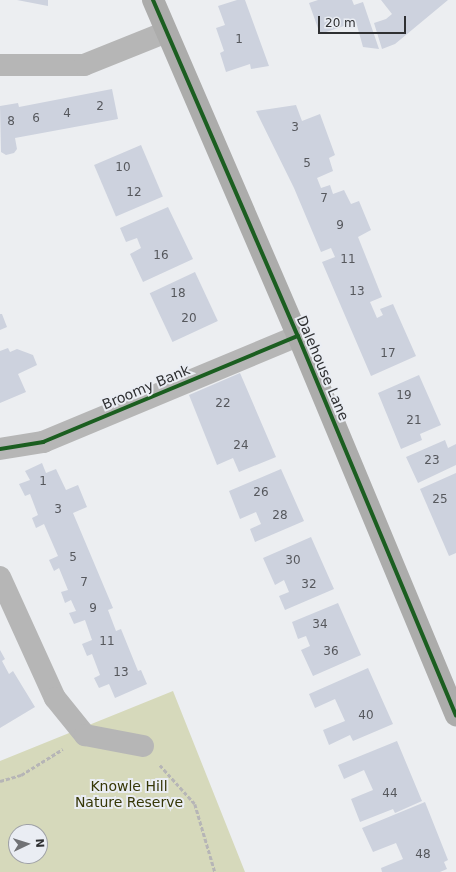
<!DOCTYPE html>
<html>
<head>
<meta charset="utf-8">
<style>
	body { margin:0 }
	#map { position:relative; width:456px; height:872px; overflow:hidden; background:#eceef1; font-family:"DejaVu Sans",sans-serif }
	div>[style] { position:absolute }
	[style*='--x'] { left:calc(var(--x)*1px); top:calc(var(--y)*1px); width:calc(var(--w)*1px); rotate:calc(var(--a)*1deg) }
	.green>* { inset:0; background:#d6d9bb }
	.building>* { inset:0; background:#cdd2de; transform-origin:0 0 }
	.path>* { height:2.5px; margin-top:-1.25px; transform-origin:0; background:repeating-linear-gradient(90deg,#b6b5b6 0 4px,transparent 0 6px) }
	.street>* { height:22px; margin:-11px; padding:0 11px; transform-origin:11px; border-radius:11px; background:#b6b6b6 }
	.secondary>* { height:22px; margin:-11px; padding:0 11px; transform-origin:11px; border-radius:11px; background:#acacab }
	.cycleway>* { height:4px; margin:-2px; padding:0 2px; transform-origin:2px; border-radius:2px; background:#1b5e20 }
	span { translate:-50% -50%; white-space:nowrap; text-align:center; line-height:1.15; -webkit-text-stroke:4px #eaedf3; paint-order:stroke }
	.number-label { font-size:12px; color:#56585d }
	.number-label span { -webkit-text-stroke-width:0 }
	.street-label { font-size:14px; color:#2f3032 }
	.park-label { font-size:14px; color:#363707 }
	.north { position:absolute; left:8px; top:824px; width:40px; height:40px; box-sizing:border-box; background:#eaedf3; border:1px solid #9fa1a6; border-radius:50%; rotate:86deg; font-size:11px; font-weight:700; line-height:16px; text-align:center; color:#2f3032 }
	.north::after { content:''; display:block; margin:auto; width:14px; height:18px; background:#717275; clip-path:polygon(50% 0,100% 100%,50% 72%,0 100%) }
	.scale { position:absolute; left:318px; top:16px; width:88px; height:18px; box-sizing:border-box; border:2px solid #2f3032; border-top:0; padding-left:5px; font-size:12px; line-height:14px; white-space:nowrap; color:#2f3032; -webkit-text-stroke:3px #eaedf3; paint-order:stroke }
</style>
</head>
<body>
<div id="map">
	<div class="green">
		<i style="clip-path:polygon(evenodd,173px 691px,245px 872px,0 872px,0 761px,173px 691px,16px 832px,40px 832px,40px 856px,16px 856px,16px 832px)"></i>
	</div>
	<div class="building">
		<i style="clip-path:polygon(17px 0,48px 0,48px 6px)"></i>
		<i style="clip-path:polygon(237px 0,245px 0,269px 66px,251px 69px,250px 64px,226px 72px,220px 53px,224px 51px,216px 28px,225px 25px,218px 6px)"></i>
		<i style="clip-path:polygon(318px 0,352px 0,354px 5px,363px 2px,379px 49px,363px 47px,356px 22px,320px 34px,309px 3px)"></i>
		<i style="clip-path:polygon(381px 0,448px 0,395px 44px,382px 49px,374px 23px,386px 19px,392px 14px)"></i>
		<i style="clip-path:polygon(112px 89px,118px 119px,15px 138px,17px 149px,14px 153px,6px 155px,1px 152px,0 106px,18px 103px,19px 107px)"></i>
		<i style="clip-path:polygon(296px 105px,302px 121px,320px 114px,335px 155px,329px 158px,333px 171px,317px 178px,321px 188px,330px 185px,333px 194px,344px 190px,351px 204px,359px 201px,371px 230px,358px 237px,382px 297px,370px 302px,377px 318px,383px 315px,380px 309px,393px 304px,416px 356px,371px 376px,322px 262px,335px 257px,331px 248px,321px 252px,294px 188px,256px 111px)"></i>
		<i style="left:141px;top:145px;width:56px;height:51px;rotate:67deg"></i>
		<i style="clip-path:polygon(168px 207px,193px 259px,143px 282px,130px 254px,141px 248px,137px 238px,126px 242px,120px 228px)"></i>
		<i style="left:195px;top:272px;width:54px;height:50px;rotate:65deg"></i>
		<i style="clip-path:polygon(0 314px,2px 314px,7px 327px,0 330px)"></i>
		<i style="clip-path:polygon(8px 348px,10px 352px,17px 349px,33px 355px,37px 365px,18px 374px,26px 392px,0 403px,0 351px)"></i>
		<i style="clip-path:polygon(240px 373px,276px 457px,239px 472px,233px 458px,217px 465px,189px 395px)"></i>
		<i style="clip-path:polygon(419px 375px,441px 425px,420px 434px,422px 440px,401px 449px,378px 393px)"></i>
		<i style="clip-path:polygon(445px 440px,448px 448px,456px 444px,456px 465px,418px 483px,406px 457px)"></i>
		<i style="clip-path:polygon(42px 463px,46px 473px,56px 469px,66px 490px,78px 485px,87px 507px,73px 513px,113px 608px,108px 610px,116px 631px,121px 629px,138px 671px,141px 670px,147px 684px,115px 698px,109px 684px,99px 688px,94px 678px,100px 675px,92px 654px,87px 656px,82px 644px,92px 640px,85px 620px,74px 624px,69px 613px,76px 611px,71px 600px,65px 603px,61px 592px,68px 590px,59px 568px,54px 571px,49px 560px,58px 556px,44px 524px,36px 528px,32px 518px,38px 515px,30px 494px,25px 496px,19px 484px,30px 480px,25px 471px)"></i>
		<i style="clip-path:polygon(281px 469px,304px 521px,255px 542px,250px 529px,261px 524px,256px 512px,240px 519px,229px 491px)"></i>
		<i style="clip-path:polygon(456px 473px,456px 553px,449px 556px,420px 489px)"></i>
		<i style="clip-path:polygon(311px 537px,334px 589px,285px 610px,279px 596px,289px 592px,284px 580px,275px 585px,263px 558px)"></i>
		<i style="clip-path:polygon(338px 603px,361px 655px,313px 676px,301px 650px,310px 646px,306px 636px,298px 639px,292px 622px)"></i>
		<i style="clip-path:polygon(0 650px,5px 659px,2px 661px,9px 674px,13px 671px,35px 707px,0 728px)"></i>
		<i style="clip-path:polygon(368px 668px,393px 724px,353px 741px,350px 735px,329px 745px,323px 730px,345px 721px,335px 699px,315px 708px,309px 694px)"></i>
		<i style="clip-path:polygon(397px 741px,422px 801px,395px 813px,393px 809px,360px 822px,351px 799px,373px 790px,364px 770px,344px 779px,338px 765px)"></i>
		<i style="clip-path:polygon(425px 802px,448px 860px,444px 862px,447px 869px,440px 872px,382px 872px,381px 868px,403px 859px,396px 843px,373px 852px,362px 828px)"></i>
	</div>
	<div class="path">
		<i style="--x:160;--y:765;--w:52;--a:48.1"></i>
		<i style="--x:195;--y:804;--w:71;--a:73.6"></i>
		<i style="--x:0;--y:781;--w:22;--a:-16"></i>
		<i style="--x:21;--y:775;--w:49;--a:-31.8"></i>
	</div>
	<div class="street">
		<i style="--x:0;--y:65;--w:84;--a:0"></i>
		<i style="--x:84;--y:65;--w:88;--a:-21.9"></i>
		<i style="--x:0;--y:449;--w:44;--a:-9.2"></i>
		<i style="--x:43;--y:442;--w:276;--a:-22.6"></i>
		<i style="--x:0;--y:577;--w:133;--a:65.6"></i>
		<i style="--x:55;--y:698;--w:48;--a:51"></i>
		<i style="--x:85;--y:735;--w:59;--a:10.7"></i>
	</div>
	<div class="secondary">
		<i style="--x:153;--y:0;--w:366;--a:66.7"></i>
		<i style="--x:298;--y:336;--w:411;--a:67.4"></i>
	</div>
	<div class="cycleway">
		<i style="--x:153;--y:0;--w:366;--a:66.7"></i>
		<i style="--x:298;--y:336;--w:411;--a:67.4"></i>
		<i style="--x:0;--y:449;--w:44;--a:-9.2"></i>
		<i style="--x:43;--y:442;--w:276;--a:-22.6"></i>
	</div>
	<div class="number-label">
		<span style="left:239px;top:40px">1</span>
		<span style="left:100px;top:107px">2</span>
		<span style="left:67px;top:114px">4</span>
		<span style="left:36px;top:119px">6</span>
		<span style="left:11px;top:122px">8</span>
		<span style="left:295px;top:128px">3</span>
		<span style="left:307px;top:164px">5</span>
		<span style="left:123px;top:168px">10</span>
		<span style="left:134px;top:193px">12</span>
		<span style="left:324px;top:199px">7</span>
		<span style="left:340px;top:226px">9</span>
		<span style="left:161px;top:256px">16</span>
		<span style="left:348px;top:260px">11</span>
		<span style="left:357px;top:292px">13</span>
		<span style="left:178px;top:294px">18</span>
		<span style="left:189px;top:319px">20</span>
		<span style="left:388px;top:354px">17</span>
		<span style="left:404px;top:396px">19</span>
		<span style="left:223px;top:404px">22</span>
		<span style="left:414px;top:421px">21</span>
		<span style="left:241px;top:446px">24</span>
		<span style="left:432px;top:461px">23</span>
		<span style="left:43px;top:482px">1</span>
		<span style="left:261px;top:493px">26</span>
		<span style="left:440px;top:500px">25</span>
		<span style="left:58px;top:510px">3</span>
		<span style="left:280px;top:516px">28</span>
		<span style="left:73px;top:558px">5</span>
		<span style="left:293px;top:561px">30</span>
		<span style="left:84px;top:583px">7</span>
		<span style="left:309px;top:585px">32</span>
		<span style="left:93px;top:609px">9</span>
		<span style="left:320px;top:625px">34</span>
		<span style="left:107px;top:642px">11</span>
		<span style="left:331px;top:652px">36</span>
		<span style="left:121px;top:673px">13</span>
		<span style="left:366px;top:716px">40</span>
		<span style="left:390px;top:794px">44</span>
		<span style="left:423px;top:855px">48</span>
	</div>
	<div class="street-label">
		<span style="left:323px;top:368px;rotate:67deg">Dalehouse Lane</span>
		<span style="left:146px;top:387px;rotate:-23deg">Broomy Bank</span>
	</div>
	<div class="park-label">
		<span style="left:129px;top:794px">Knowle Hill<br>Nature Reserve</span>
	</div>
	<div class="north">N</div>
	<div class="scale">20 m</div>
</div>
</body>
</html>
